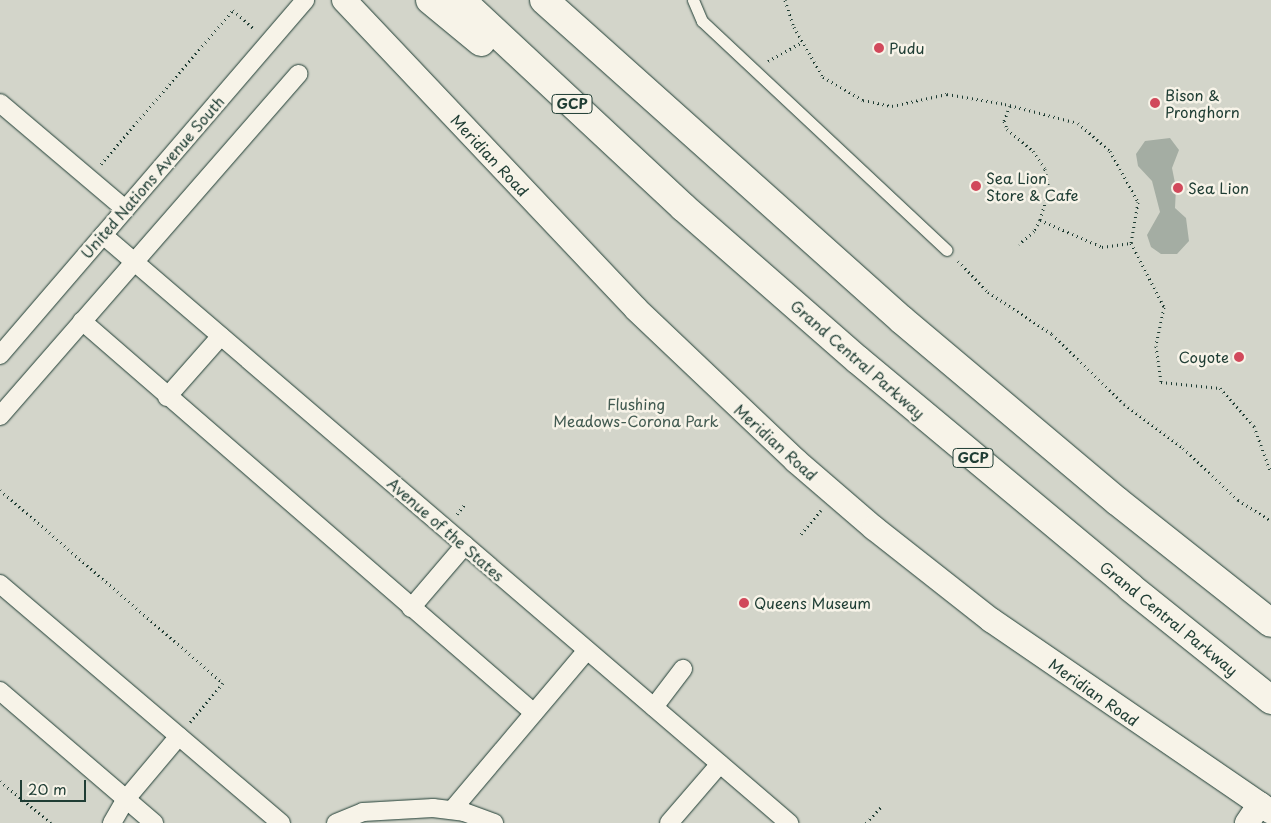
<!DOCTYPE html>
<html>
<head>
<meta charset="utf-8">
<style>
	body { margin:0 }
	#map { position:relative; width:1271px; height:823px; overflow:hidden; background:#f7f3e8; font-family:"Playpen Sans",sans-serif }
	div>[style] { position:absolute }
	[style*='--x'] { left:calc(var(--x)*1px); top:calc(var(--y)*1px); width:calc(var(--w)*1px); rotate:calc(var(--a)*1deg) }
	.green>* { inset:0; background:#d3d5ca; transform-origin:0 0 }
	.water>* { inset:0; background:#a4ada3 }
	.path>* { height:3px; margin-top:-1.5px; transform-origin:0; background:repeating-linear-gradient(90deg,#1f3d34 0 1px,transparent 0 5px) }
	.roads { filter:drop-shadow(0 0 1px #1f3d34) drop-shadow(0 0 1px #1f3d34) }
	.service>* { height:11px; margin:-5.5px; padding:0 5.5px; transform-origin:5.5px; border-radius:5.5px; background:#f7f3e8 }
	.pedestrian>* { height:18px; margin:-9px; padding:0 9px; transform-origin:9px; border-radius:9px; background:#f7f3e8 }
	.minor>* { height:24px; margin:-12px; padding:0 12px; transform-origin:12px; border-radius:12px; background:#f7f3e8 }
	.motorway>* { height:28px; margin:-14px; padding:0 14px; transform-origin:14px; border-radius:14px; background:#f7f3e8 }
	.dots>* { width:14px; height:14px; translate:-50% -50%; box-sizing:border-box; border:2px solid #f7f3e8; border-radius:50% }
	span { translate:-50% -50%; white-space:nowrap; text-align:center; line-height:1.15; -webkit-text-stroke:5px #f7f3e8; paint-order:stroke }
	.shield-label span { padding:1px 4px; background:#f7f3e8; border:1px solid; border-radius:4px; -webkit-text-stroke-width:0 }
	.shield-label { font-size:14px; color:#1f3d34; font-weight:700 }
	.poi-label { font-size:15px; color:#1f3d34 }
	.left { translate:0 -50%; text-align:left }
	.right { translate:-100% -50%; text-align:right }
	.street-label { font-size:15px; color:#1f3d34 }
	.park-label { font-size:15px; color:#435b52 }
	.scale { position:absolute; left:20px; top:780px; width:66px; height:22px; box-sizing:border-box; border:2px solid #1f3d34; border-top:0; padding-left:6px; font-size:15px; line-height:18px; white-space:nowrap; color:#1f3d34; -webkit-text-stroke:4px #f7f3e8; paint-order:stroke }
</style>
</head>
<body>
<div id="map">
	<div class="green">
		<i style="left:0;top:0;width:1271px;height:823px"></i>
	</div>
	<div class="water">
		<i style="clip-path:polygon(1170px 138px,1179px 150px,1172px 168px,1176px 188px,1175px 208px,1186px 218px,1189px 241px,1177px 254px,1161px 254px,1151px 247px,1147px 235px,1160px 212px,1152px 181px,1138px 166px,1136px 154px,1145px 141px)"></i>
	</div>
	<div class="path">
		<i style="--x:785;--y:0;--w:28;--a:72"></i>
		<i style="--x:794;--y:27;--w:58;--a:59.9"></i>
		<i style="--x:823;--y:77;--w:46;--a:29.9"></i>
		<i style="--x:863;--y:100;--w:30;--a:12"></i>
		<i style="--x:892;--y:106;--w:56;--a:-12.3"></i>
		<i style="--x:947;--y:94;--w:59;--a:9.8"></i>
		<i style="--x:1005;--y:104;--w:75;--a:14.6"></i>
		<i style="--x:1078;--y:123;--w:43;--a:41.2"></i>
		<i style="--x:1110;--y:151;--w:58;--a:61.2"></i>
		<i style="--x:1138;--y:202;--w:42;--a:99.7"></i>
		<i style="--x:1131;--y:243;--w:72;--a:62.7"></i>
		<i style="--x:1164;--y:307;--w:40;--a:102"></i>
		<i style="--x:1156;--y:346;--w:36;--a:82"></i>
		<i style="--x:1161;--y:382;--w:59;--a:5.8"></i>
		<i style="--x:1220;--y:388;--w:51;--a:48.2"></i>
		<i style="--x:1254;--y:426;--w:50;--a:70.1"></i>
		<i style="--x:768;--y:61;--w:39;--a:-29"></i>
		<i style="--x:1010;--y:106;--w:16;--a:112"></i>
		<i style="--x:1004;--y:121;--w:9;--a:69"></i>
		<i style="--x:1007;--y:129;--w:34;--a:40"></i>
		<i style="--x:1033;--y:151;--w:22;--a:56"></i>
		<i style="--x:1045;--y:169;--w:21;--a:79"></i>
		<i style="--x:1049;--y:190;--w:31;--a:107"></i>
		<i style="--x:1040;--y:220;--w:13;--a:119"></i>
		<i style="--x:1034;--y:231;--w:20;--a:139"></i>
		<i style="--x:101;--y:164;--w:203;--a:-49.4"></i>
		<i style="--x:233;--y:10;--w:28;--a:42"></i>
		<i style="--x:1040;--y:220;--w:68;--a:23.5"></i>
		<i style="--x:1102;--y:247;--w:29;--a:-8"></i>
		<i style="--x:958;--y:261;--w:43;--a:45.9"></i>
		<i style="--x:988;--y:292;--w:77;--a:33.3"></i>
		<i style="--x:1052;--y:334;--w:100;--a:44.2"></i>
		<i style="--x:1124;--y:404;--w:74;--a:36.7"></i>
		<i style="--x:1183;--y:448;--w:76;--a:43.4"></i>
		<i style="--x:1238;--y:500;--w:39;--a:32"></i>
		<i style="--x:0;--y:490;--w:295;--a:40.9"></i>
		<i style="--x:223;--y:683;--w:51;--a:130.2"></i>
		<i style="--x:457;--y:514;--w:13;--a:-51"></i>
		<i style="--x:801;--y:534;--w:31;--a:-50"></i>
		<i style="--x:0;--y:781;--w:66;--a:39.5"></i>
		<i style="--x:866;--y:823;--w:22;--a:-47"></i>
	</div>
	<div class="roads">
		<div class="service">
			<i style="--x:693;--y:0;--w:23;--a:67"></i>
			<i style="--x:702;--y:21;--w:335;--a:43.1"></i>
		</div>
		<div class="pedestrian">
			<i style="--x:0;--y:103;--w:164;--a:40.3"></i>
			<i style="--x:103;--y:235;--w:904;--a:40.6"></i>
			<i style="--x:82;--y:321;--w:598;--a:40.93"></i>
			<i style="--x:0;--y:355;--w:468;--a:-49.3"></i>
			<i style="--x:167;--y:397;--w:81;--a:-48.5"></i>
			<i style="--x:0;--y:416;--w:454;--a:-48.9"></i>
			<i style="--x:0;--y:584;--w:369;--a:40.4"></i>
			<i style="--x:411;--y:608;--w:83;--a:-49.4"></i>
			<i style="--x:0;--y:691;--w:203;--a:40.6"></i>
			<i style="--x:654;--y:707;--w:48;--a:-52.7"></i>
			<i style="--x:452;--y:810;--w:209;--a:-49.8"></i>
			<i style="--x:112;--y:823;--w:28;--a:-60"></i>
			<i style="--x:126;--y:799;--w:82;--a:-49.9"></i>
			<i style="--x:336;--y:823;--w:29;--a:-22"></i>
			<i style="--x:363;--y:812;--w:70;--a:-3.3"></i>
			<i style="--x:433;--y:808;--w:31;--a:7"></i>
			<i style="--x:464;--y:812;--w:32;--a:20"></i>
			<i style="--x:669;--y:823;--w:78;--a:-49.2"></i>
		</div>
		<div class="minor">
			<i style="--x:344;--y:0;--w:425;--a:46.6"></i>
			<i style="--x:636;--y:309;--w:221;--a:43.5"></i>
			<i style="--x:796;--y:461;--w:103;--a:40.7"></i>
			<i style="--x:874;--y:528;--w:149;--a:38.2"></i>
			<i style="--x:991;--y:620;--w:340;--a:34.4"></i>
			<i style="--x:1247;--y:823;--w:23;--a:-56"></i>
		</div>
		<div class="motorway">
			<i style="--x:430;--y:0;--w:66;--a:39.5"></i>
			<i style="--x:461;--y:0;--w:304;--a:43"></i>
			<i style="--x:683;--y:207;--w:232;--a:41.2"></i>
			<i style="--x:858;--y:360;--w:354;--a:39.8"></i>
			<i style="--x:1130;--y:587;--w:181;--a:38.7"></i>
			<i style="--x:544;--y:0;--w:480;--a:41.8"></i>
			<i style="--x:902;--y:320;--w:281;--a:40.1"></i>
			<i style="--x:1117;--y:501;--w:196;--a:38.4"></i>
		</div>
	</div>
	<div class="dots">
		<i style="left:879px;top:48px;background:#d1495b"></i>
		<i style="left:1155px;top:103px;background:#d1495b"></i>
		<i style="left:976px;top:186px;background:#d1495b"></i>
		<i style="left:1178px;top:188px;background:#d1495b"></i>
		<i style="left:1239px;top:357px;background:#d1495b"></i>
		<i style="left:744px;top:603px;background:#d1495b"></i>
	</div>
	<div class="shield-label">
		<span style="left:572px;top:104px">GCP</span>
		<span style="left:973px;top:458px">GCP</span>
	</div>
	<div class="poi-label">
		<span class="left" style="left:889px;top:48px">Pudu</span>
		<span class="left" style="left:1165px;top:103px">Bison &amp;<br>Pronghorn</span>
		<span class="left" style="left:986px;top:186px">Sea Lion<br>Store &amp; Cafe</span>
		<span class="left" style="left:1188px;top:188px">Sea Lion</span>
		<span class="right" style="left:1229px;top:357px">Coyote</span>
		<span class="left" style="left:754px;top:603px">Queens Museum</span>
	</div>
	<div class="street-label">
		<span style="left:490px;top:155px;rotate:47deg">Meridian Road</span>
		<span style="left:152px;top:177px;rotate:-49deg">United Nations Avenue South</span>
		<span style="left:858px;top:359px;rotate:41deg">Grand Central Parkway</span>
		<span style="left:776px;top:442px;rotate:42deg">Meridian Road</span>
		<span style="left:446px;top:529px;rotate:41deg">Avenue of the States</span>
		<span style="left:1169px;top:618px;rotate:39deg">Grand Central Parkway</span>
		<span style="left:1094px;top:692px;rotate:35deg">Meridian Road</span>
	</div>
	<div class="park-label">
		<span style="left:636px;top:412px">Flushing<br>Meadows-Corona Park</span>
	</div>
	<div class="scale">20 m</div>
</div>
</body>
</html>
